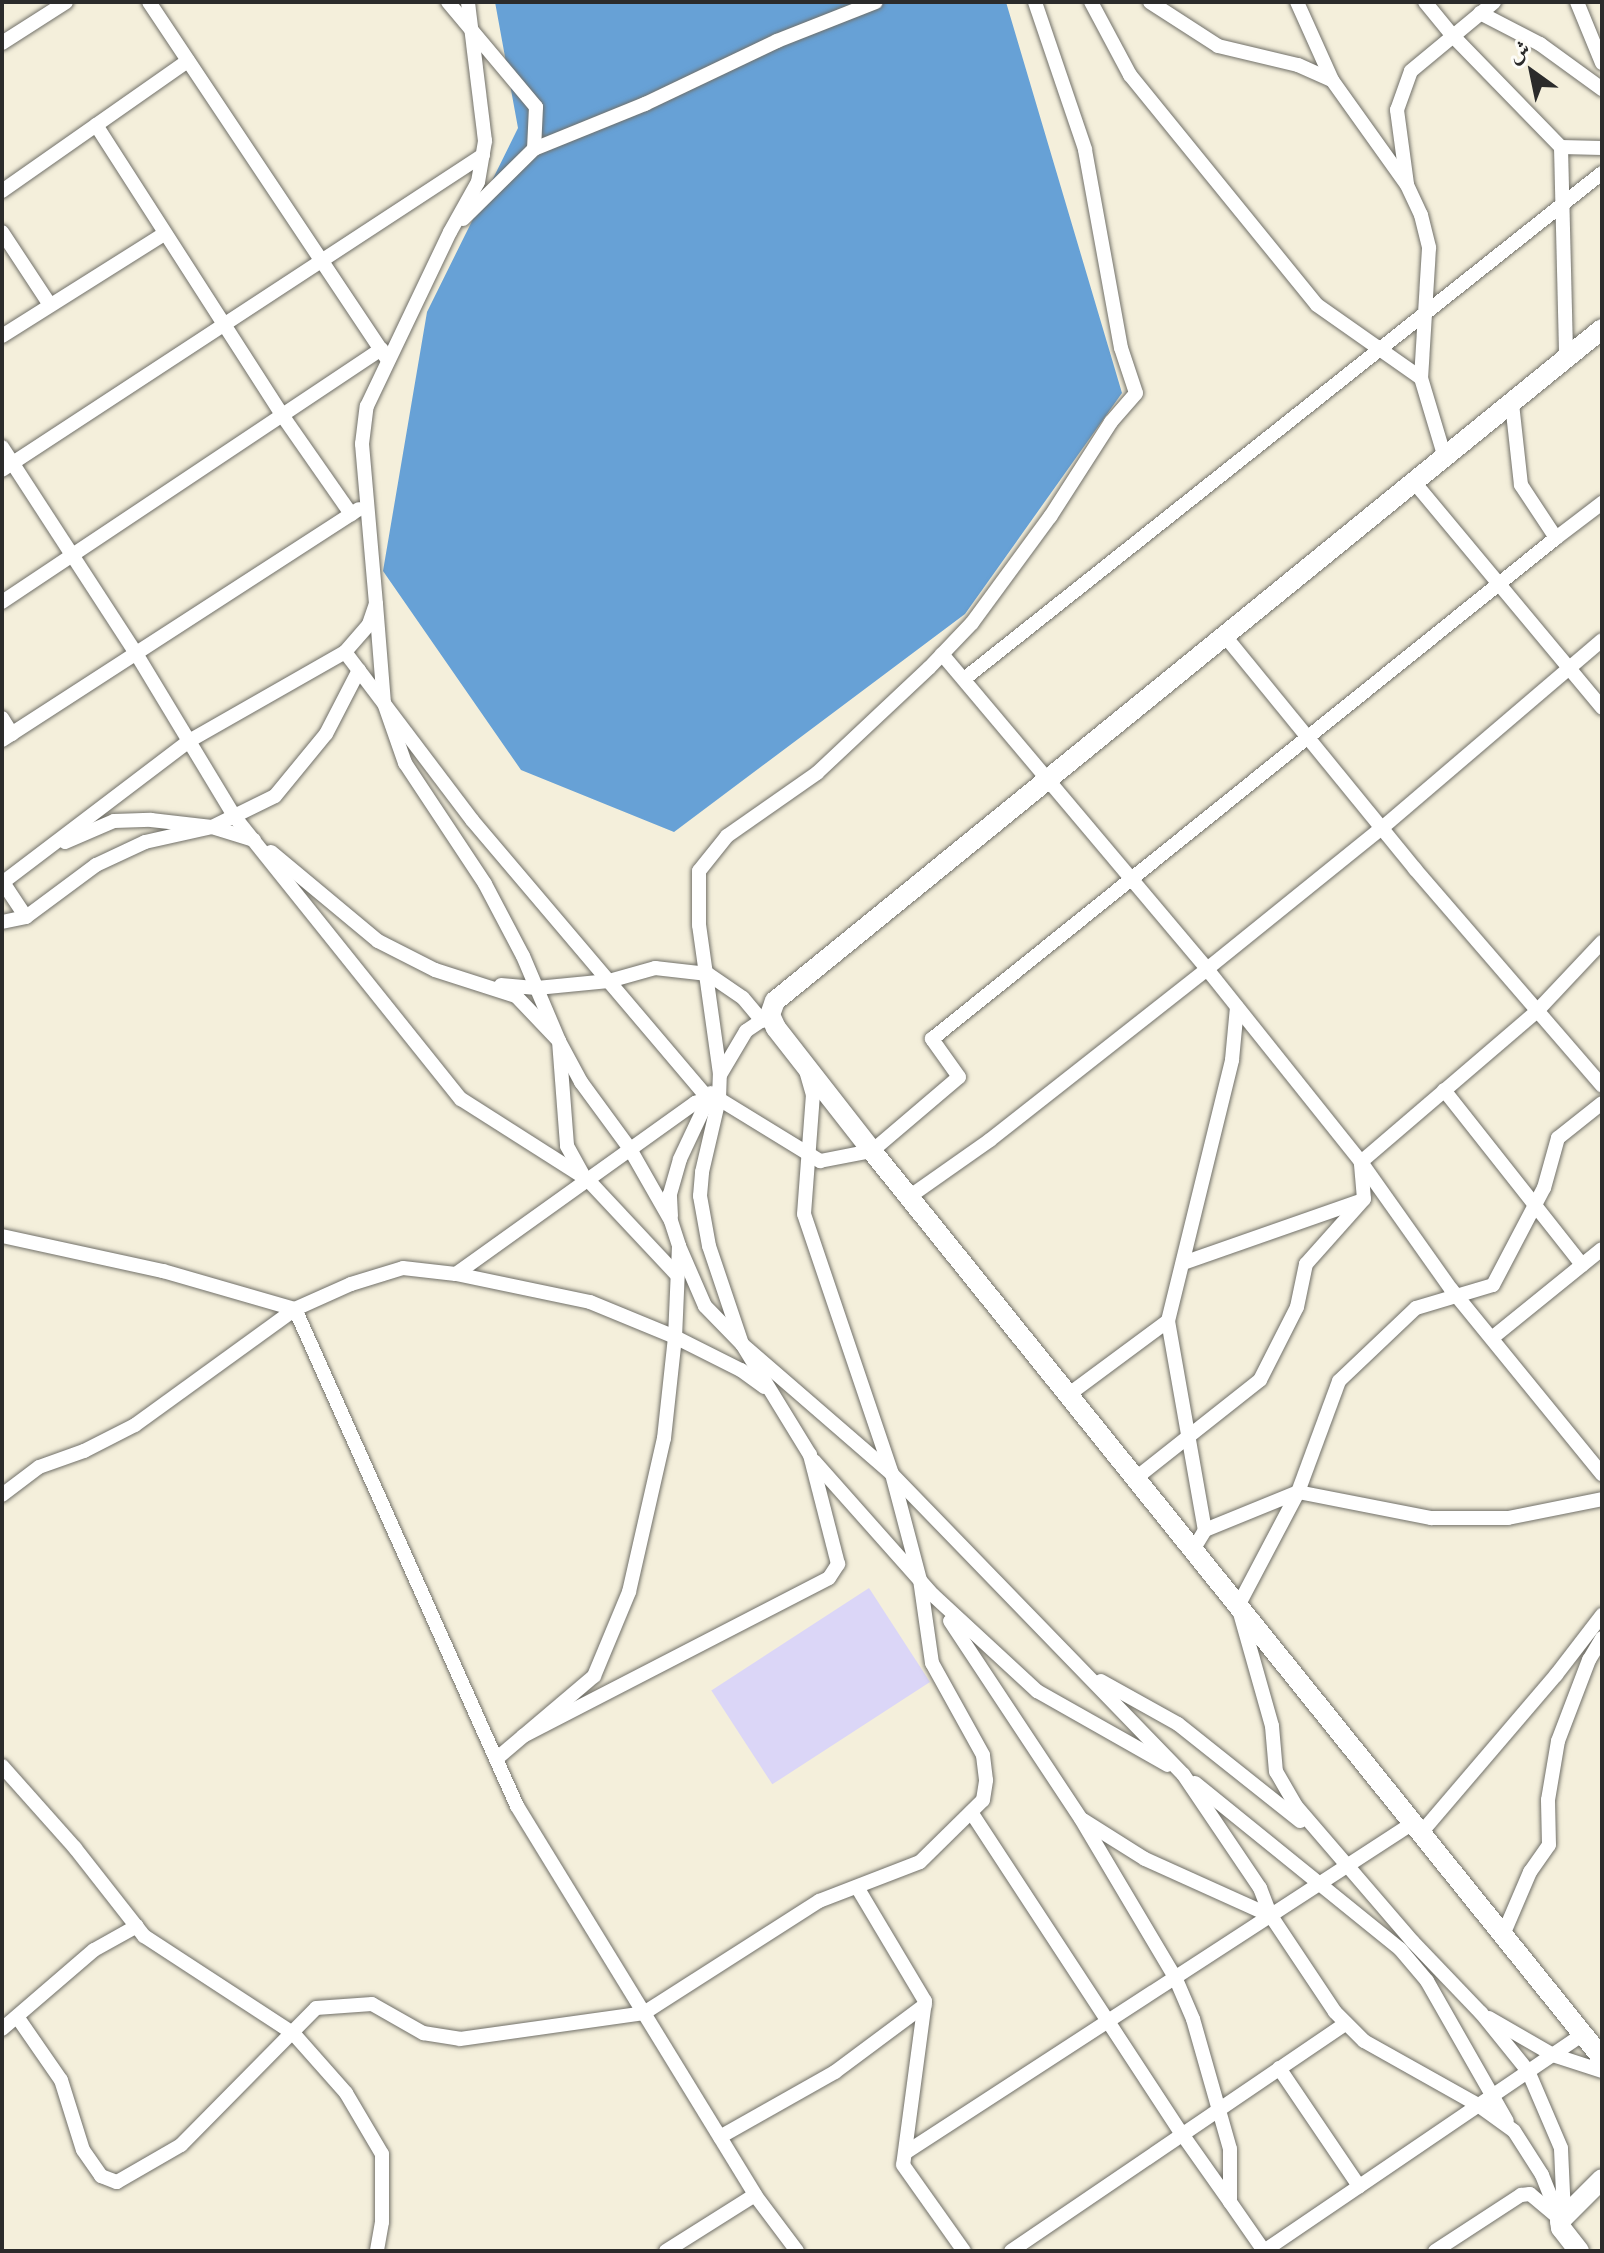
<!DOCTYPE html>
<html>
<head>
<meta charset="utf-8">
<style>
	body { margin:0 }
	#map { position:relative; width:1604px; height:2253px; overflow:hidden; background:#f4efdb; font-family:"IM FELL French Canon",Amiri,serif }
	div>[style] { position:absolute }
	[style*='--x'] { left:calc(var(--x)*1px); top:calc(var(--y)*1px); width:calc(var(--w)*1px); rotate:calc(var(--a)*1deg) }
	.built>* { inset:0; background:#dbd6f7; transform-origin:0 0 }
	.water>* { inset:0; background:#67a1d6 }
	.roads { filter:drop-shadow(0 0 2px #717069) drop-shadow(0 0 2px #717069) }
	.street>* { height:14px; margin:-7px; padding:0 7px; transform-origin:7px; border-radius:7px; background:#fff }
	.secondary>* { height:20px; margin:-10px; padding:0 10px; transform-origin:10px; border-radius:10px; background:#fff }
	span { translate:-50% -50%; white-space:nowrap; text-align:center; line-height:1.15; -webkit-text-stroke:7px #fdfcf7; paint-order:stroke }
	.frame { position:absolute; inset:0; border:4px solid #2b2b2b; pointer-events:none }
	.north { position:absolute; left:1492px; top:32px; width:80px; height:80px; -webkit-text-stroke:6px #fdfcf7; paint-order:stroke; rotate:327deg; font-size:22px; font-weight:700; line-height:32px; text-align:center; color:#2b2b2b }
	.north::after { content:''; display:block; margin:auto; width:28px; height:36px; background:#2b2b2b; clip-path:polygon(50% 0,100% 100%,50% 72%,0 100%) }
</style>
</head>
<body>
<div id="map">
	<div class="built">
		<i style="left:869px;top:1588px;width:112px;height:188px;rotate:57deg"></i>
	</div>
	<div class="water">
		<i style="clip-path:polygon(495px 2px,1006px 2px,1122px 393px,965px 614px,674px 832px,521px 770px,383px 571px,427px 312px,518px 128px)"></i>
	</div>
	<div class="roads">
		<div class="street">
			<i style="--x:149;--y:2;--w:427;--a:56.3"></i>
			<i style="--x:448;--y:2;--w:137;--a:50"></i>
			<i style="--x:536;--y:107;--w:42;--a:92.7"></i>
			<i style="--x:1091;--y:2;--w:83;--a:61.9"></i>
			<i style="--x:1130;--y:75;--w:296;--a:50.9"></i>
			<i style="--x:1317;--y:305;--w:127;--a:35.1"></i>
			<i style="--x:1421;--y:378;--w:84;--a:73.3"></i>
			<i style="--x:1150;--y:2;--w:81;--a:32.9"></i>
			<i style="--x:1218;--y:46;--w:82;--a:13.4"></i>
			<i style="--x:1298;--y:65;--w:37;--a:24"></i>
			<i style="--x:1297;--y:2;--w:85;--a:65.8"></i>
			<i style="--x:1332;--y:80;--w:129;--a:54.5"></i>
			<i style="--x:1407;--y:185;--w:33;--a:65"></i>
			<i style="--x:1421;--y:215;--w:34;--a:76"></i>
			<i style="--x:1429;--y:248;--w:130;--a:93.5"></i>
			<i style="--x:1425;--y:2;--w:43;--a:50.7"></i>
			<i style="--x:1452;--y:35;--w:156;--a:45.8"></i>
			<i style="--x:1561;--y:147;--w:41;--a:1.4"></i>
			<i style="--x:1577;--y:2;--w:66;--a:67.7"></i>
			<i style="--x:1480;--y:13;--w:68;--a:27.3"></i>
			<i style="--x:1540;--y:44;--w:77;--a:36"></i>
			<i style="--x:2;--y:43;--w:76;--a:-32.6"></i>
			<i style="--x:96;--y:125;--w:345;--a:57.3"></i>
			<i style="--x:282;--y:415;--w:121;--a:55.1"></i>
			<i style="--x:1561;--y:147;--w:211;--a:88.6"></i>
			<i style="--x:1407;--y:184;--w:75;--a:-97.7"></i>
			<i style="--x:1397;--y:110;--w:41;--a:-70.3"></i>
			<i style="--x:1411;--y:71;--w:108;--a:-39.7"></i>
			<i style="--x:2;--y:191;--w:227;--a:-35"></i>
			<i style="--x:463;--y:219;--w:100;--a:-44.6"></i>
			<i style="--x:534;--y:149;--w:120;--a:-22.1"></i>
			<i style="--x:645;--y:104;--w:146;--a:-25.5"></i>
			<i style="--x:777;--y:41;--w:106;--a:-21.5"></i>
			<i style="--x:2;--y:232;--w:87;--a:56.7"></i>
			<i style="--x:2;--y:336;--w:191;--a:-32.2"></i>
			<i style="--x:2;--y:447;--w:248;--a:57"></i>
			<i style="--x:137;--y:655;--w:188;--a:58.9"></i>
			<i style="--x:234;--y:816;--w:363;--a:51.3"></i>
			<i style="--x:461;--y:1099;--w:151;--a:32.5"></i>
			<i style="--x:588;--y:1180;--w:130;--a:46.9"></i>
			<i style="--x:2;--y:470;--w:575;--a:-33.22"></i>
			<i style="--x:1414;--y:482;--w:294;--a:50.2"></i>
			<i style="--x:1556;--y:538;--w:58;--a:-37.3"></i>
			<i style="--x:2;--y:602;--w:456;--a:-33.7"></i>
			<i style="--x:376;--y:604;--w:99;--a:85.4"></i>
			<i style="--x:384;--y:703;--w:64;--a:70.7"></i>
			<i style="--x:405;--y:763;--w:145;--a:56.5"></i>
			<i style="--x:485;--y:884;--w:81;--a:62.2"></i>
			<i style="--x:523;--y:956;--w:92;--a:67"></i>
			<i style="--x:559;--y:1041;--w:47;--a:61.8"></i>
			<i style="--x:581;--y:1082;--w:83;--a:53.8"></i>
			<i style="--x:630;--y:1149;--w:83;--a:60.3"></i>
			<i style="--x:671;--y:1221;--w:26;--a:72"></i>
			<i style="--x:679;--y:1246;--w:91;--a:92.5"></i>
			<i style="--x:675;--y:1337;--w:102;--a:96.2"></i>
			<i style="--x:664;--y:1438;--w:158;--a:102.8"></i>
			<i style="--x:629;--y:1592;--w:91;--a:112.6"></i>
			<i style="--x:594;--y:1676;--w:128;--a:139.7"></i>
			<i style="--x:1225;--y:636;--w:301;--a:50.8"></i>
			<i style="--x:1415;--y:869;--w:286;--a:49.2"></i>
			<i style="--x:345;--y:652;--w:211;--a:52.9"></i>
			<i style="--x:472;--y:820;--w:365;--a:49.7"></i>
			<i style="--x:942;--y:654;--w:412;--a:49.9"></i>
			<i style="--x:1207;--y:969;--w:247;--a:51.4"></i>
			<i style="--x:1361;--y:1162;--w:156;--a:54.7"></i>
			<i style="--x:1451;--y:1289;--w:239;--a:50.8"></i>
			<i style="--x:964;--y:679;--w:814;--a:-38.42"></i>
			<i style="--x:2;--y:718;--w:19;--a:58"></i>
			<i style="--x:2;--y:740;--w:425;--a:-32.9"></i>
			<i style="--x:65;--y:842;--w:53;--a:-23.2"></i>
			<i style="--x:114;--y:821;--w:37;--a:-2"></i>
			<i style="--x:151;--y:820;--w:61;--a:6.5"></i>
			<i style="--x:212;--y:827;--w:44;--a:17.2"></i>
			<i style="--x:271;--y:852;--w:139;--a:39.8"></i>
			<i style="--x:378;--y:941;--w:64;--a:27"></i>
			<i style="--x:435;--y:970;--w:85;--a:17.8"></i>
			<i style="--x:516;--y:996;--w:62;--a:46.3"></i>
			<i style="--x:559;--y:1041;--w:105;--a:85.6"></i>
			<i style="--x:567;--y:1146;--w:31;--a:61"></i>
			<i style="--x:2;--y:881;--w:43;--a:56.3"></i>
			<i style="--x:2;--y:883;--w:235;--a:-37.2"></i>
			<i style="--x:189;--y:741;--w:180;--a:-29.7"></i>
			<i style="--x:345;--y:652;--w:37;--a:-49"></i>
			<i style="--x:369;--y:624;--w:21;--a:-71"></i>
			<i style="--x:376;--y:604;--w:161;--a:-95"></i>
			<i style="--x:362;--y:444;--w:38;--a:-83"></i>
			<i style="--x:367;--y:406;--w:193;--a:-64.5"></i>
			<i style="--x:450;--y:232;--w:57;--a:-60.8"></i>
			<i style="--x:478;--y:182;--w:42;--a:-80.3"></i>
			<i style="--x:485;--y:141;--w:140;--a:-97"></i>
			<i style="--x:2;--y:922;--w:25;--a:-12"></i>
			<i style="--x:26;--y:917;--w:87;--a:-36.6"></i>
			<i style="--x:96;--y:865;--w:54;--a:-25.1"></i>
			<i style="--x:145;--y:842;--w:69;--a:-12.6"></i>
			<i style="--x:212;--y:827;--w:70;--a:-26.2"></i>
			<i style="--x:275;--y:796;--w:80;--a:-50.6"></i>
			<i style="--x:326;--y:734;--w:72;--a:-62.7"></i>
			<i style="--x:501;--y:985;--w:36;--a:5"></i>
			<i style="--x:537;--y:988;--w:72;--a:-5.6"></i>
			<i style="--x:609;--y:981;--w:48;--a:-15.8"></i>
			<i style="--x:655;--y:968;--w:53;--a:6.5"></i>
			<i style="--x:708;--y:974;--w:42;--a:34.4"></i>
			<i style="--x:743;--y:998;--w:30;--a:50"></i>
			<i style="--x:720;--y:1075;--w:51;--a:-59.4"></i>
			<i style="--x:746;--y:1031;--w:29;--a:-34"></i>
			<i style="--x:1444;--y:1090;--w:223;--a:51.7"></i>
			<i style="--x:909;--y:1197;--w:99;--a:-35.1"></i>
			<i style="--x:990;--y:1140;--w:276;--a:-38.2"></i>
			<i style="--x:1207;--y:969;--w:225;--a:-38.9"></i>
			<i style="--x:1382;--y:828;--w:289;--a:-40.5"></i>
			<i style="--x:671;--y:1216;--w:22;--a:-93"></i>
			<i style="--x:670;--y:1194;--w:36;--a:-74"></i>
			<i style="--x:680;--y:1159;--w:73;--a:-64.8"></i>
			<i style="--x:2;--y:1236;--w:165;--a:12.3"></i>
			<i style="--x:163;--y:1271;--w:137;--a:16.1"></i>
			<i style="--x:295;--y:1309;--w:61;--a:-24.1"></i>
			<i style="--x:351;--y:1284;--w:54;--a:-17.1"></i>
			<i style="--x:403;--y:1268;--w:53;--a:6.5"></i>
			<i style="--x:456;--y:1274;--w:294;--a:-35.6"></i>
			<i style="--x:695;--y:1103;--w:14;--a:-21"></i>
			<i style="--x:708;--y:1098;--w:11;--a:5"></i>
			<i style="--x:719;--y:1099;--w:119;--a:31.5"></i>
			<i style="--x:820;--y:1161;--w:53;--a:-10.9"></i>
			<i style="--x:872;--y:1151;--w:114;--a:-40.4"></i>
			<i style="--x:959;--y:1077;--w:47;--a:-125.4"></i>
			<i style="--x:932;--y:1039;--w:800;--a:-38.76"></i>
			<i style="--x:1556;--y:538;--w:64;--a:-123.4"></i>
			<i style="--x:1521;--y:485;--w:81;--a:-96.3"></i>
			<i style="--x:679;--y:1246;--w:65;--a:66.6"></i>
			<i style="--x:705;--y:1306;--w:53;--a:45.8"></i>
			<i style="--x:742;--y:1344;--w:198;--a:40.9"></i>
			<i style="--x:892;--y:1474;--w:418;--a:45.9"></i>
			<i style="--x:1183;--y:1774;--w:138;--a:56"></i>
			<i style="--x:1260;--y:1888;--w:30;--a:69"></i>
			<i style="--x:1271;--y:1916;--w:115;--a:56.3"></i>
			<i style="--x:1335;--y:2012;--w:41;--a:45"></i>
			<i style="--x:1364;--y:2041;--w:131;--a:29.3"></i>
			<i style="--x:1478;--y:2105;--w:44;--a:35.8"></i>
			<i style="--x:1514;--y:2131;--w:52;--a:57.5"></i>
			<i style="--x:1542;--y:2175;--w:48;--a:68.2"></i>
			<i style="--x:1183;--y:1263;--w:188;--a:-19.3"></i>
			<i style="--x:456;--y:1274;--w:137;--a:11.8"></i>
			<i style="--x:590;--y:1302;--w:92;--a:22.4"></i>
			<i style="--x:675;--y:1337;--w:74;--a:26.6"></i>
			<i style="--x:741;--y:1370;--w:29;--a:36"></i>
			<i style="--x:1168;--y:1321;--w:212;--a:80"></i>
			<i style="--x:1492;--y:1338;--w:141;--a:-39"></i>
			<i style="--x:1068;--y:1395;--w:124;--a:-36.5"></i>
			<i style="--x:1168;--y:1321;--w:269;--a:-76.2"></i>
			<i style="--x:1232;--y:1060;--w:53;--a:-84.6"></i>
			<i style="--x:814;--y:1461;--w:179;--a:48.4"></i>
			<i style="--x:933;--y:1595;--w:142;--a:42.7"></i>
			<i style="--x:1037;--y:1691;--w:150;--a:29.5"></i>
			<i style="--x:1136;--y:1478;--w:158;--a:-38.3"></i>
			<i style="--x:1260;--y:1380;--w:82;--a:-63.1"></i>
			<i style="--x:1297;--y:1307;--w:44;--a:-78.2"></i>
			<i style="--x:1306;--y:1264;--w:87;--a:-48.3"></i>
			<i style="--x:1364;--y:1199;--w:37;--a:-95"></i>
			<i style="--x:1361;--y:1162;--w:232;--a:-40.6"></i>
			<i style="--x:1537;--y:1011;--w:95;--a:-46.7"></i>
			<i style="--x:2;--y:1495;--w:46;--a:-37.1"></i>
			<i style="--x:39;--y:1467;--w:48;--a:-19.6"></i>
			<i style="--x:84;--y:1451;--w:57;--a:-27"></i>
			<i style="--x:135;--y:1425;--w:198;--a:-35.9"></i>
			<i style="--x:295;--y:1309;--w:544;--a:65.93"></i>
			<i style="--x:517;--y:1806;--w:456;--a:58.5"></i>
			<i style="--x:755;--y:2195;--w:70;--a:53.1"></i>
			<i style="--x:1193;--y:1550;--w:23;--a:-59"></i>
			<i style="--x:1205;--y:1530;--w:100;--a:-22.2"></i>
			<i style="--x:1298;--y:1492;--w:136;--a:11.1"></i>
			<i style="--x:1431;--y:1518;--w:77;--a:0"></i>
			<i style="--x:1508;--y:1518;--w:96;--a:-11.4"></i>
			<i style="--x:950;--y:1621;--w:237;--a:56.5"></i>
			<i style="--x:1081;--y:1819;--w:184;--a:59.3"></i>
			<i style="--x:1175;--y:1977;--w:46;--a:66.8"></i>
			<i style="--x:1193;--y:2019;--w:135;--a:74.1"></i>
			<i style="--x:1230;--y:2149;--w:53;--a:90"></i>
			<i style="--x:1101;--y:1681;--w:88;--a:29.2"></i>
			<i style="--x:1178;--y:1724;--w:156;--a:38.5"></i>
			<i style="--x:523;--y:1736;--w:344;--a:-27.3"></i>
			<i style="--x:829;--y:1578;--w:17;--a:-57"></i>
			<i style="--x:838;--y:1564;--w:113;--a:-104.4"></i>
			<i style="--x:810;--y:1455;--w:130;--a:-121.5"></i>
			<i style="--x:742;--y:1344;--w:103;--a:-108.6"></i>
			<i style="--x:709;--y:1246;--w:51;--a:-100.2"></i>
			<i style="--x:700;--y:1196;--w:24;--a:-85"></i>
			<i style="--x:702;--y:1172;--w:75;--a:-76.9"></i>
			<i style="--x:719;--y:1099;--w:25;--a:-88"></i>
			<i style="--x:720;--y:1074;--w:150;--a:-98"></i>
			<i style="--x:699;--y:925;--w:54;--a:-90"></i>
			<i style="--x:699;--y:871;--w:45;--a:-51.3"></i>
			<i style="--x:727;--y:836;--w:110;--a:-35"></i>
			<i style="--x:817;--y:773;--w:154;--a:-43.2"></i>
			<i style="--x:929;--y:668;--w:62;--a:-46.3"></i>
			<i style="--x:972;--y:623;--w:132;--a:-53.7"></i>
			<i style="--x:1050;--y:517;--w:113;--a:-57.3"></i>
			<i style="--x:1111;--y:422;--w:38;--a:-49"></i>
			<i style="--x:1136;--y:393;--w:47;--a:-108.4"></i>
			<i style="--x:1121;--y:348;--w:202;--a:-100.3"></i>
			<i style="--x:1085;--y:149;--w:155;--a:-108.8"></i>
			<i style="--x:2;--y:1766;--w:110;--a:48.3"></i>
			<i style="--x:75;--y:1848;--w:112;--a:51.9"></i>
			<i style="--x:144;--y:1936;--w:178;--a:33.1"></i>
			<i style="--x:293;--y:2033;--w:80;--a:48.5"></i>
			<i style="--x:346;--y:2093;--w:71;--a:59.5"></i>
			<i style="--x:382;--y:2154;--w:68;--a:90"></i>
			<i style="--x:382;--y:2222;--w:29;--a:100"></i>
			<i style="--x:1195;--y:1783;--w:264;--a:39"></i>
			<i style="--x:1400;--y:1949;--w:42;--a:49.8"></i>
			<i style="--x:1427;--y:1981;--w:161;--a:60.3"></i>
			<i style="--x:971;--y:1812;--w:385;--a:56.8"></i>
			<i style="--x:1182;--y:2134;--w:83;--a:54.8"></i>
			<i style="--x:1230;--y:2202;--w:60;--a:55.2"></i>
			<i style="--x:1264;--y:2251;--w:386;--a:-34.2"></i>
			<i style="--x:1083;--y:1820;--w:73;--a:32.2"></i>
			<i style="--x:1145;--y:1859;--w:138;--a:24.3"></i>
			<i style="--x:1421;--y:1833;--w:208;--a:-49.5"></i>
			<i style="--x:1556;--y:1675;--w:76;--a:-52.5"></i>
			<i style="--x:857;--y:1887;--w:133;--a:59.2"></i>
			<i style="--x:925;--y:2001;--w:165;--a:97.6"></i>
			<i style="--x:903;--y:2165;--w:105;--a:54.7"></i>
			<i style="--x:1503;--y:1935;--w:69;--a:-66.8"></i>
			<i style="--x:1530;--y:1872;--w:33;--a:-55"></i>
			<i style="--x:1549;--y:1845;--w:45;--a:-91.3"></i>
			<i style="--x:1548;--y:1800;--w:60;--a:-80.4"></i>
			<i style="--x:1558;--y:1741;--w:87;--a:-69.1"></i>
			<i style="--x:1589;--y:1660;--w:26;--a:-59"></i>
			<i style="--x:18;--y:2018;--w:75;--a:55.3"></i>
			<i style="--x:61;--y:2080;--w:73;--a:72.6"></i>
			<i style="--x:83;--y:2150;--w:32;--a:55"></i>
			<i style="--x:101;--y:2176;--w:17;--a:21"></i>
			<i style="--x:117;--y:2182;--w:74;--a:-30"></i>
			<i style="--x:181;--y:2145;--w:192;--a:-45.4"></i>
			<i style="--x:316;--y:2008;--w:56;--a:-4.1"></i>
			<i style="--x:372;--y:2004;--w:59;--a:29.6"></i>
			<i style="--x:423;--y:2033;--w:37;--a:9"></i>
			<i style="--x:460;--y:2039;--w:186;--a:-8"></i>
			<i style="--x:644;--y:2013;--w:208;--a:-32.6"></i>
			<i style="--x:819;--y:1901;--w:108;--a:-21.1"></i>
			<i style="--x:920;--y:1862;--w:88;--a:-44.5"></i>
			<i style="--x:983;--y:1800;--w:20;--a:-81"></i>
			<i style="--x:986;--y:1780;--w:25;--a:-97"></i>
			<i style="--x:983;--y:1755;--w:105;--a:-119"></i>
			<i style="--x:932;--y:1663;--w:84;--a:-98.2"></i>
			<i style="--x:920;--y:1580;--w:110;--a:-104.8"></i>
			<i style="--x:892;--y:1474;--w:274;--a:-108.7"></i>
			<i style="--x:804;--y:1214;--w:119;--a:-85.7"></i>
			<i style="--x:813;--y:1095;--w:25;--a:-106"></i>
			<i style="--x:1489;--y:2018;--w:74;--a:30"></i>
			<i style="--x:1553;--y:2055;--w:52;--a:18.1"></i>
			<i style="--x:2;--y:2029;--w:121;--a:-40.7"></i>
			<i style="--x:94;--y:1950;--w:49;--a:-29.2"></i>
			<i style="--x:1279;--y:2068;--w:143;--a:55.9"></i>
			<i style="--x:720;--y:2137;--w:132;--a:-29.5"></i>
			<i style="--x:835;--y:2072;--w:112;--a:-36.7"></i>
			<i style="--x:905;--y:2153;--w:606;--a:-33.01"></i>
			<i style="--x:1564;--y:2215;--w:67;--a:-92.6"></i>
			<i style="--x:1561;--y:2148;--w:84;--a:-113.2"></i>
			<i style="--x:1528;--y:2071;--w:75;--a:-129"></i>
			<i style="--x:1481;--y:2013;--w:98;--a:-133.8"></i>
			<i style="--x:1413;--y:1942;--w:179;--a:-130.7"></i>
			<i style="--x:1296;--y:1806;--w:39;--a:-120"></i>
			<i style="--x:1276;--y:1772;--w:46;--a:-95"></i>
			<i style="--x:1272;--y:1726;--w:125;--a:-105.8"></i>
			<i style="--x:1238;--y:1606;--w:129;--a:-62.2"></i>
			<i style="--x:1298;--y:1492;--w:118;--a:-69.7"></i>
			<i style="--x:1339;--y:1381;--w:106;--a:-43.5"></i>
			<i style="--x:1416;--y:1308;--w:80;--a:-16.6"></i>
			<i style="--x:1493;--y:1285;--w:110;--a:-62.3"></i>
			<i style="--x:1544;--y:1188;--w:52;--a:-74.4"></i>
			<i style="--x:1558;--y:1138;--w:56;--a:-38.5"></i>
			<i style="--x:666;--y:2251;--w:105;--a:-32.2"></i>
			<i style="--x:1011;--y:2251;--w:405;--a:-34.2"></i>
			<i style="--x:1435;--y:2251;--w:103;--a:-33.1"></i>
			<i style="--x:1521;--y:2195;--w:9;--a:-6"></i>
			<i style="--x:1530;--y:2194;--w:35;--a:40"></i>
		</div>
		<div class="secondary">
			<i style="--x:1602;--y:329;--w:1066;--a:140.9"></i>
			<i style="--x:775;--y:1001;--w:15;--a:110"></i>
			<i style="--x:770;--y:1015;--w:14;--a:65"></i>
			<i style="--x:776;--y:1028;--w:156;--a:52"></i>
			<i style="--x:872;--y:1151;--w:1164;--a:51.17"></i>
			<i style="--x:1579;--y:2251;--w:29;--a:-128"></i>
			<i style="--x:1561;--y:2228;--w:7;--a:-98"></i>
			<i style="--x:1560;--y:2221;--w:59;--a:-45"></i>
		</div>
	</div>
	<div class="frame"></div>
	<div class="north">ش</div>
</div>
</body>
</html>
